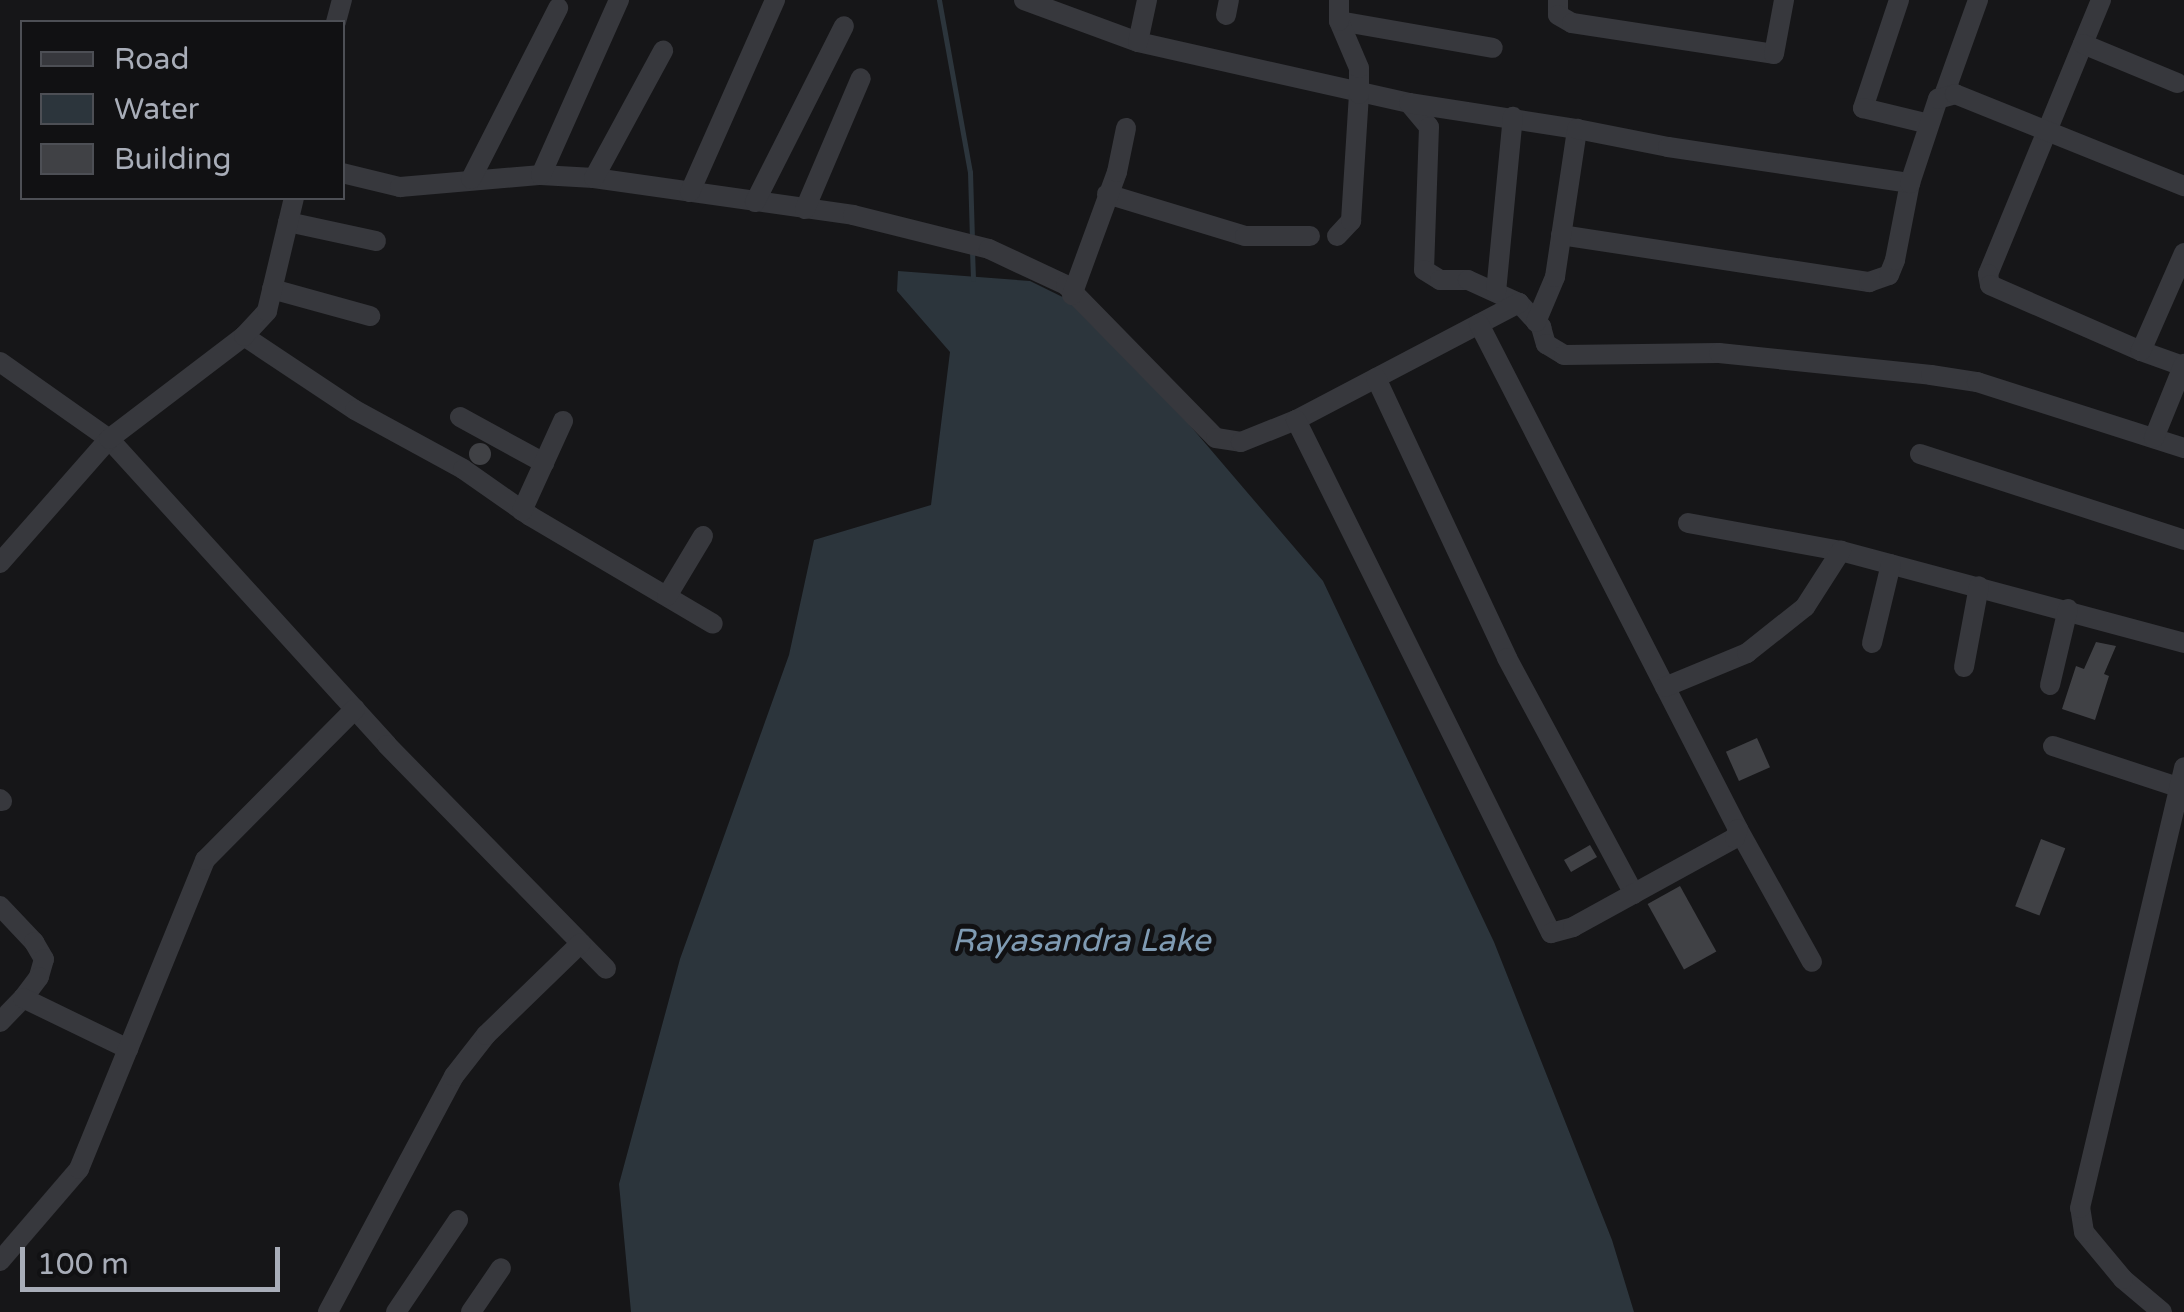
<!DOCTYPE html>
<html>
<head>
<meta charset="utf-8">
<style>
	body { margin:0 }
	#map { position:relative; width:2184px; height:1312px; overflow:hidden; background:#161618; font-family:"Varela Round",sans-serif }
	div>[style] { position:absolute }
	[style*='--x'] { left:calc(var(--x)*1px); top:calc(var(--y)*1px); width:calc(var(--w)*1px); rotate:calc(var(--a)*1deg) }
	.water>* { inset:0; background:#2c353c }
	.stream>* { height:5px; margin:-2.5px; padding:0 2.5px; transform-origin:2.5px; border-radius:2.5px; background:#2c353c }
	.building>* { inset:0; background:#404145; transform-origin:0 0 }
	.round { border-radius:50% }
	.minor>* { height:20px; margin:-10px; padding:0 10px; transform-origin:10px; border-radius:10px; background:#37383d }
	span { translate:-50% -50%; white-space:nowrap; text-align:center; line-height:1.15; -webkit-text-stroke:10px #111113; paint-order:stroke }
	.water-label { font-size:32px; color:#7f9bb3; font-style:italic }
	.legend { position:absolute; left:20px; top:20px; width:325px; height:180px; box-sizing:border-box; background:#111113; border:2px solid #4d4f55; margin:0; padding:12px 18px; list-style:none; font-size:30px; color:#a8adb8 }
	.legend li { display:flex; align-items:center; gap:20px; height:50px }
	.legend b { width:50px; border:2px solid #4d4f55 }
	.scale { position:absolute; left:20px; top:1247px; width:260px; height:45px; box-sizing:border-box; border:5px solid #a8adb8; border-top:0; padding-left:12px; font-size:30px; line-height:35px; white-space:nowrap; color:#a8adb8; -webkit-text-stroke:8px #111113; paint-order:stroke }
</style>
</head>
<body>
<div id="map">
	<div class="water">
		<i style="clip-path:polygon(898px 271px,1030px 281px,1093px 312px,1323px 581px,1494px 942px,1612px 1240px,1634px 1312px,631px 1312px,619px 1184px,680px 959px,789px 655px,814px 540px,931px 505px,950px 352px,897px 291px)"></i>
	</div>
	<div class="stream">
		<i style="--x:939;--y:0;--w:175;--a:79.8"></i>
		<i style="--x:970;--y:172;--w:67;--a:88.3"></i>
		<i style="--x:972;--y:250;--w:29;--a:88"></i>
	</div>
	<div class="building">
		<i class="round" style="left:469px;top:443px;width:22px;height:22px"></i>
		<i style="clip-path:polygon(2096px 642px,2116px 646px,2104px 674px,2109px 676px,2095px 720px,2062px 709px,2076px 666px,2084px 669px)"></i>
		<i style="left:1757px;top:738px;width:32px;height:34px;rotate:66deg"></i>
		<i style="left:2041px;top:839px;width:26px;height:72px;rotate:21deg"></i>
		<i style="left:1590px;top:845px;width:14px;height:30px;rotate:60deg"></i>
		<i style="left:1680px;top:886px;width:75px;height:37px;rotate:61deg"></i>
	</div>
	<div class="minor">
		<i style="--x:1024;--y:0;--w:121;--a:20.2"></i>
		<i style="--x:1138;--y:42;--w:278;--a:12.7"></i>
		<i style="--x:1409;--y:103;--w:31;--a:50"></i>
		<i style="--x:1429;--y:127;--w:143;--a:92"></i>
		<i style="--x:1424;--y:270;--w:19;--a:32"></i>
		<i style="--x:1440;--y:280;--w:28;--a:0"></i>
		<i style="--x:1468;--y:280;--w:56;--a:24.3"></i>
		<i style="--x:1519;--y:303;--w:33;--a:47"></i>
		<i style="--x:1541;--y:327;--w:18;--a:74"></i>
		<i style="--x:1546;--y:344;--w:21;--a:31"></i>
		<i style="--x:1564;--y:355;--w:155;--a:-0.7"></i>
		<i style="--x:1719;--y:353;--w:213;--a:5.9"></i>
		<i style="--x:1931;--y:375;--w:47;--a:8.7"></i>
		<i style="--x:1977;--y:382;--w:217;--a:17.7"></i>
		<i style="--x:1558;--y:0;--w:15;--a:90"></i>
		<i style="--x:1558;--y:15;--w:16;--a:30"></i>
		<i style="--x:1572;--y:23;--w:204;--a:8.7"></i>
		<i style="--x:1774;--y:54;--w:55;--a:-79.5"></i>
		<i style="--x:1899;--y:0;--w:114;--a:108.4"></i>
		<i style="--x:1863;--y:108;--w:68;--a:13.6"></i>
		<i style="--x:2101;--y:0;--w:296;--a:112.4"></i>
		<i style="--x:1988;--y:274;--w:11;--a:80"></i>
		<i style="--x:1990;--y:285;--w:165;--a:23.6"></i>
		<i style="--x:1226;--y:15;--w:15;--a:-79"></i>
		<i style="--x:1339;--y:21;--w:156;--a:9.9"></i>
		<i style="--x:336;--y:22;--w:23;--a:-75"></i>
		<i style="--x:1138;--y:42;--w:43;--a:-77.9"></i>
		<i style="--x:2083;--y:44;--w:102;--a:22.5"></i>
		<i style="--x:1944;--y:95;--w:101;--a:-70.3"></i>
		<i style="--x:1409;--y:103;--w:170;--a:8.8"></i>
		<i style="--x:342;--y:173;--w:60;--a:13.6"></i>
		<i style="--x:400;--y:187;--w:142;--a:-4.9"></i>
		<i style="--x:541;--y:175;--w:53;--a:3.2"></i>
		<i style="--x:594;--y:178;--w:262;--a:8.1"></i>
		<i style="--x:853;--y:215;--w:140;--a:14"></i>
		<i style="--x:989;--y:249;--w:85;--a:25.1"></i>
		<i style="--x:1066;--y:285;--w:214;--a:45.6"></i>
		<i style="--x:1216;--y:438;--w:25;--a:9"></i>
		<i style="--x:1241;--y:442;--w:59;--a:-21.8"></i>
		<i style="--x:1296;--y:420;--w:252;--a:-27.7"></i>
		<i style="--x:541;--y:175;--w:192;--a:-66"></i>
		<i style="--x:594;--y:178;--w:145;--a:-61.5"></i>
		<i style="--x:471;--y:179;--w:192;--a:-63"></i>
		<i style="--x:690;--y:192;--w:210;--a:-66.1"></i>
		<i style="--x:1107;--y:194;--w:144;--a:16.9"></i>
		<i style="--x:1245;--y:236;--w:65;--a:0"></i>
		<i style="--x:755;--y:202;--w:197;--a:-63.2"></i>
		<i style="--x:805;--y:209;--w:142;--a:-66.9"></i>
		<i style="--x:288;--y:222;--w:90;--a:12.2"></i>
		<i style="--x:1561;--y:235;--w:312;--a:8.7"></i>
		<i style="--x:1869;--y:282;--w:21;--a:-19"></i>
		<i style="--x:1889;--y:275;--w:16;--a:-68"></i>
		<i style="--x:1895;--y:260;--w:78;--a:-79"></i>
		<i style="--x:1337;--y:236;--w:21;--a:-47"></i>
		<i style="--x:1351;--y:221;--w:127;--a:-86.4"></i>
		<i style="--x:1359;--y:94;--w:26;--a:-90"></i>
		<i style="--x:1359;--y:68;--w:51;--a:-113.1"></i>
		<i style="--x:1339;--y:21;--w:21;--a:-90"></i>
		<i style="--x:272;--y:289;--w:102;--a:15.4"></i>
		<i style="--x:1496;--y:292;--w:176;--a:-84.5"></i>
		<i style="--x:1072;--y:295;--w:131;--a:-69.9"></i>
		<i style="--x:1117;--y:172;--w:45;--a:-78.4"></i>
		<i style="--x:1536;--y:322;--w:49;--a:-67.1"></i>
		<i style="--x:1555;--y:277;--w:150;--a:-81.5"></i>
		<i style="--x:1577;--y:129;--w:93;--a:11.2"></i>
		<i style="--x:1668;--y:147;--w:245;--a:8.5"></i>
		<i style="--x:1910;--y:183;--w:89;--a:-71.6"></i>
		<i style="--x:1938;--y:99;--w:18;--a:-16"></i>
		<i style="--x:1955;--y:94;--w:247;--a:21.9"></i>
		<i style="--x:1479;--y:324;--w:568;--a:62.85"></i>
		<i style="--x:1738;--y:829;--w:152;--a:60.9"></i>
		<i style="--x:244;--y:336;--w:133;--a:33.7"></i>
		<i style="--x:355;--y:410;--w:123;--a:28.6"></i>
		<i style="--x:463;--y:469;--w:82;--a:35"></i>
		<i style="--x:530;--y:516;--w:212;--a:30.5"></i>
		<i style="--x:0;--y:362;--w:133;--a:35.2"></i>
		<i style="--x:109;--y:439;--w:413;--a:47.7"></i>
		<i style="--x:387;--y:745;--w:313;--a:45.6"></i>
		<i style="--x:2183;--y:366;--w:45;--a:-160.3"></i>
		<i style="--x:2141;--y:351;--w:107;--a:-66.3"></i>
		<i style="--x:1376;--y:378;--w:309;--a:64.9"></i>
		<i style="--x:1507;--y:658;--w:268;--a:61.7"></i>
		<i style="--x:460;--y:417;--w:96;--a:28.7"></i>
		<i style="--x:1296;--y:420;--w:573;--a:63.57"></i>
		<i style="--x:1551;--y:933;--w:23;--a:-15"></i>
		<i style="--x:1573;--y:927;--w:185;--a:-28.8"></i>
		<i style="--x:1735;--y:838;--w:9;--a:-72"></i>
		<i style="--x:2154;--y:438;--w:80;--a:-67.9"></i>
		<i style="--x:1920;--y:454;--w:278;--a:18"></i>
		<i style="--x:522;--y:511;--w:99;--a:-65.5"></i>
		<i style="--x:1688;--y:523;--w:156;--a:10.4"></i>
		<i style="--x:1841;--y:551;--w:355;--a:15"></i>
		<i style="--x:0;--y:563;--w:165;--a:-48.7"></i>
		<i style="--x:109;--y:439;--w:170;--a:-37.3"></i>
		<i style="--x:244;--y:336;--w:34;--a:-47"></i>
		<i style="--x:267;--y:311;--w:116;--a:-76.6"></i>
		<i style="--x:667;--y:596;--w:70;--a:-59"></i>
		<i style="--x:1872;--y:643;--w:81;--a:-76.5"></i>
		<i style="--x:1964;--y:667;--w:82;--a:-79.5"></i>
		<i style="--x:2050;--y:685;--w:78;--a:-76.7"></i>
		<i style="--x:1665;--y:687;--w:89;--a:-22.5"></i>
		<i style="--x:1747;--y:653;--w:74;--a:-38.4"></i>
		<i style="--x:1805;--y:607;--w:67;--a:-57.3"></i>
		<i style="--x:2053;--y:746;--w:132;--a:18.2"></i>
		<i style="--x:0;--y:799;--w:3;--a:45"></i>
		<i style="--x:0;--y:906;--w:50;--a:46.6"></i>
		<i style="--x:34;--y:942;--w:20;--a:60"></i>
		<i style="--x:44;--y:959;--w:19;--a:106"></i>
		<i style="--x:39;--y:977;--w:26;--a:127"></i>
		<i style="--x:0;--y:1022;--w:33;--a:-46"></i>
		<i style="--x:23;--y:998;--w:117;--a:25.9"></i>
		<i style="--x:0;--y:1261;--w:121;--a:-49.3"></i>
		<i style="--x:79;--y:1169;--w:334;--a:-67.8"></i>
		<i style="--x:205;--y:860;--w:213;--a:-45.2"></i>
		<i style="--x:328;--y:1312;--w:268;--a:-61.9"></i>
		<i style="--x:454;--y:1076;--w:52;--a:-52"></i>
		<i style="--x:486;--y:1035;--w:132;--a:-44.1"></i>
		<i style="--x:396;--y:1312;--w:111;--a:-56"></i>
		<i style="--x:471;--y:1312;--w:53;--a:-55.7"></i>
		<i style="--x:2162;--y:1312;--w:51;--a:-139.8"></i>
		<i style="--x:2123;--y:1279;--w:61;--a:-129.7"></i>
		<i style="--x:2084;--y:1232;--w:24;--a:-99"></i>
		<i style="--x:2080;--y:1208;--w:453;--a:-76.7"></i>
	</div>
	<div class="water-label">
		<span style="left:1081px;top:941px">Rayasandra Lake</span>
	</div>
	<ul class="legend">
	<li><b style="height:12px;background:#37383d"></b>Road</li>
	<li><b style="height:28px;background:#2c353c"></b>Water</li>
	<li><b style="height:28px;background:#404145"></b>Building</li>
	</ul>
	<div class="scale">100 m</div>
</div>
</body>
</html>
